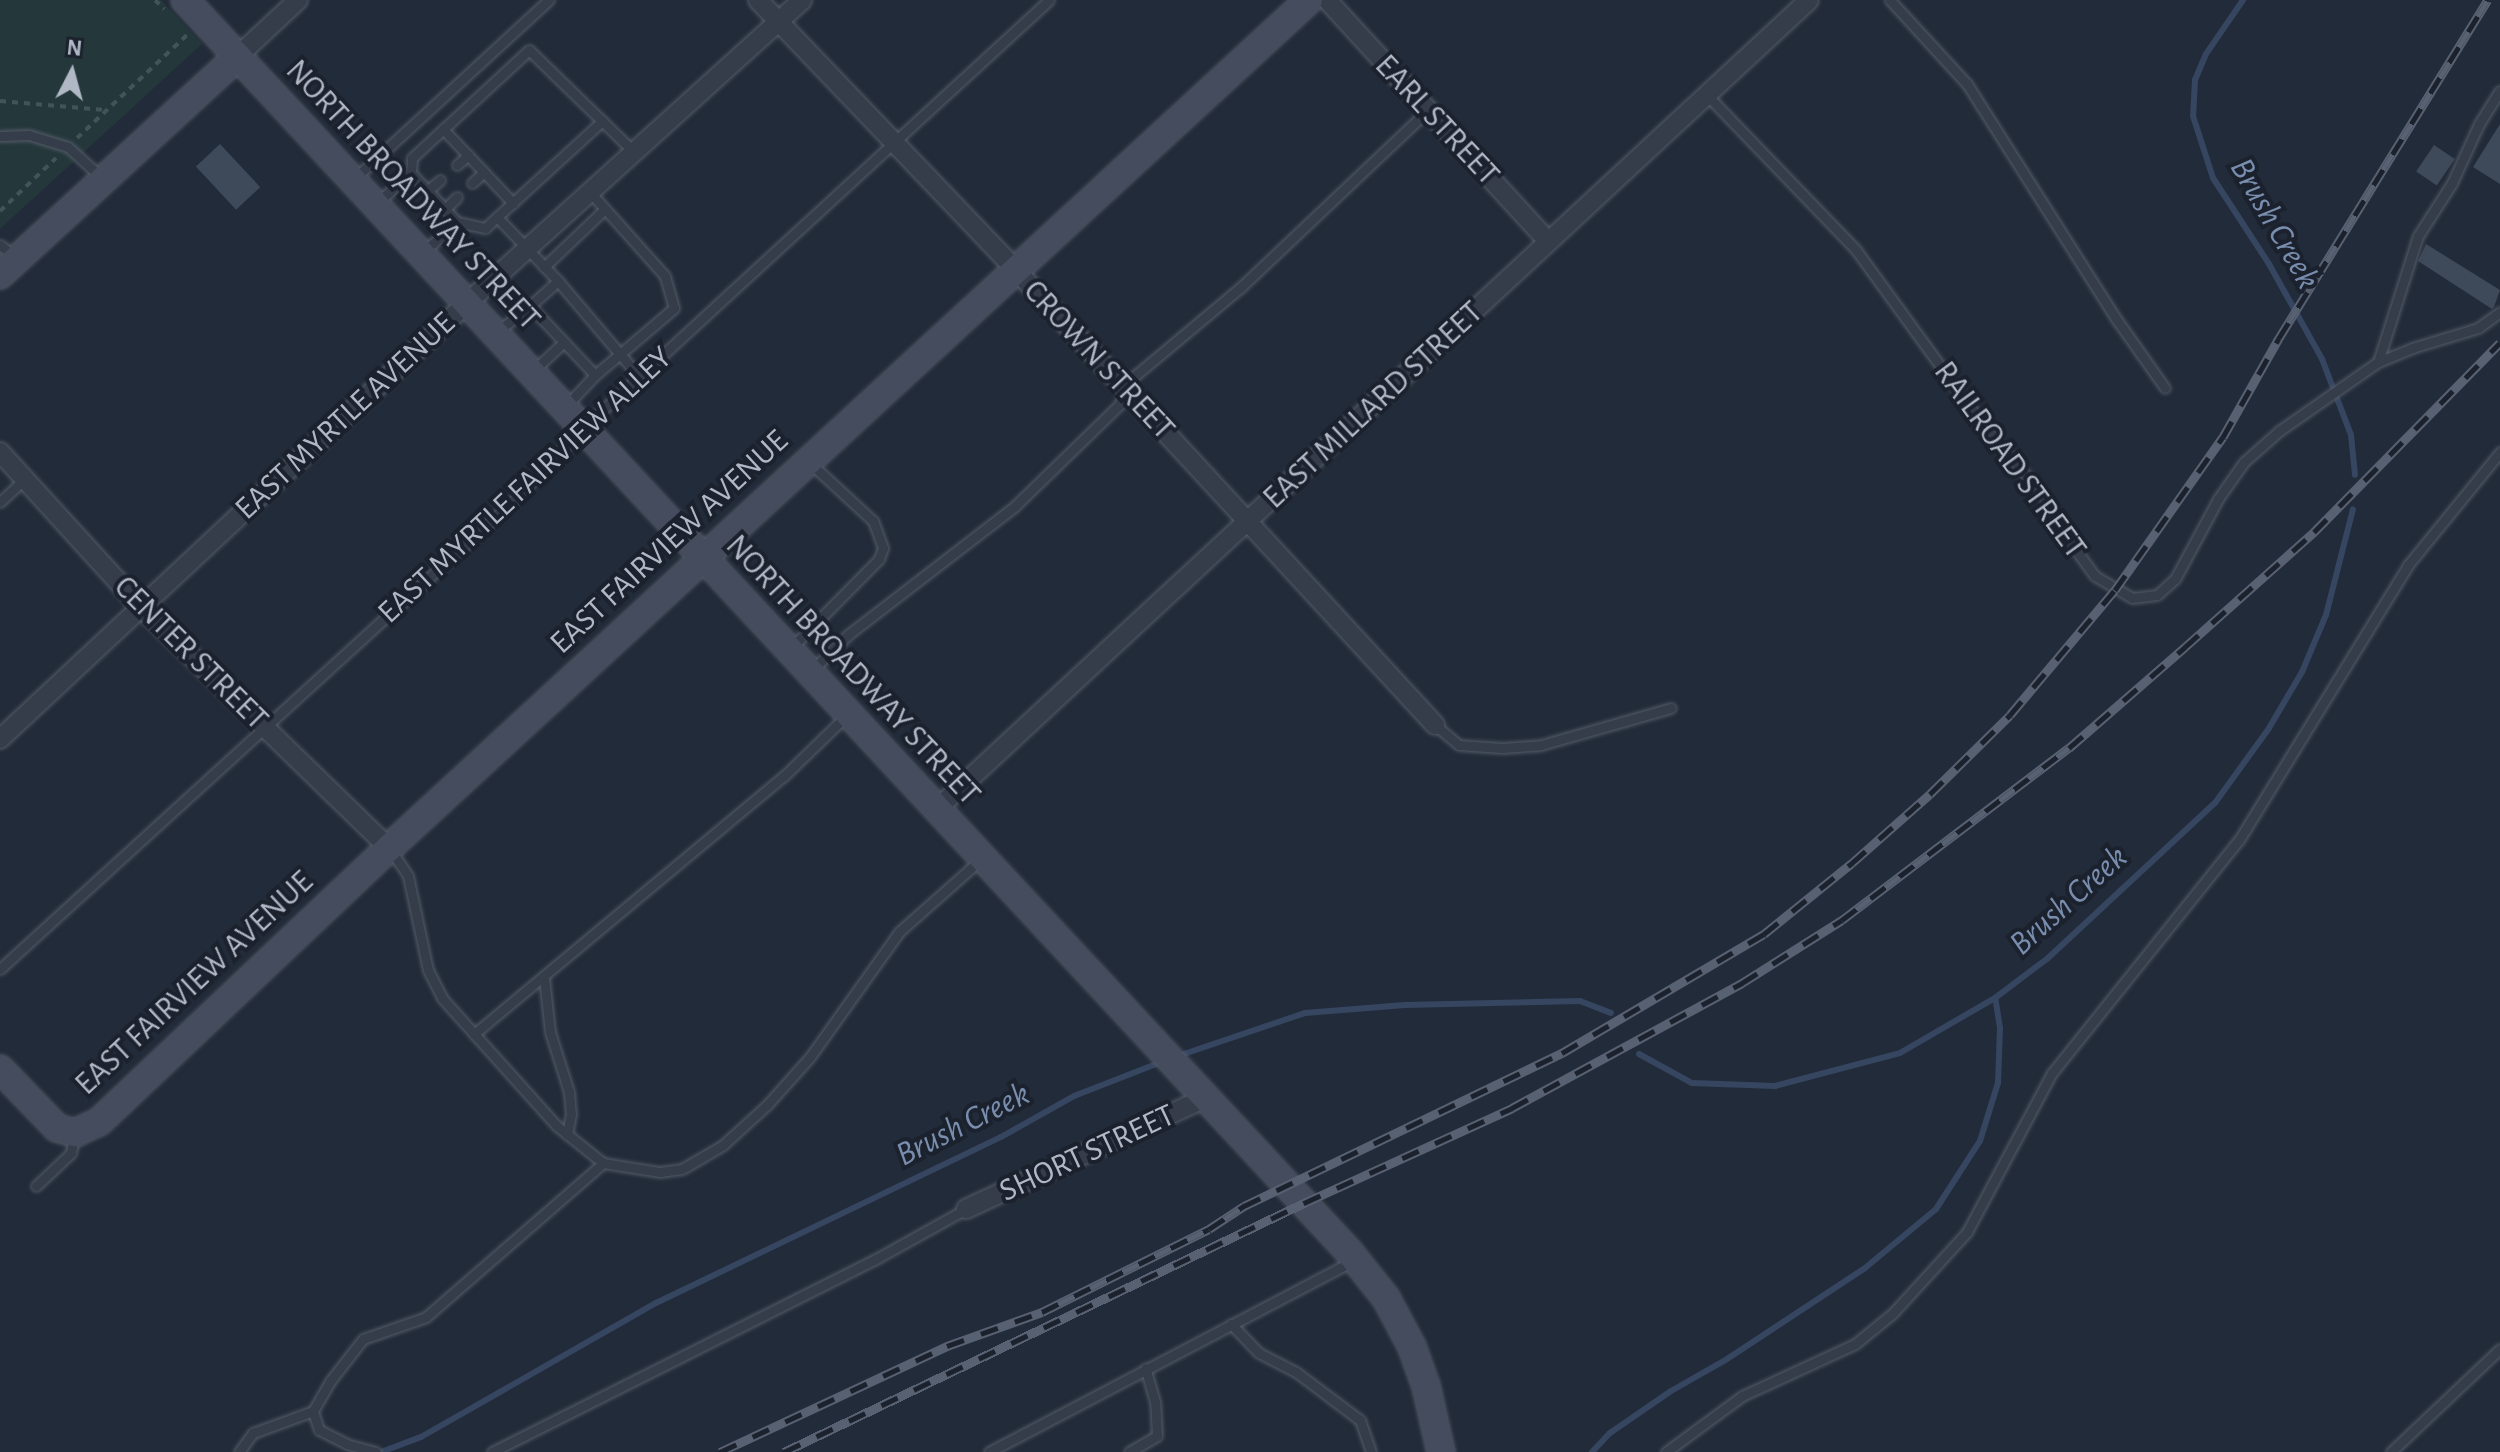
<!DOCTYPE html>
<html>
<head>
<meta charset="utf-8">
<style>
	body { margin:0 }
	#map { position:relative; width:2500px; height:1452px; overflow:hidden; background:#222b39; font-family:"Alegreya Sans",sans-serif }
	div>[style] { position:absolute }
	[style*='--x'] { left:calc(var(--x)*1px); top:calc(var(--y)*1px); width:calc(var(--w)*1px); rotate:calc(var(--a)*1deg) }
	.green>* { inset:0; background:#24373a }
	.stream>* { height:6px; margin:-3px; padding:0 3px; transform-origin:3px; border-radius:3px; background:#364661 }
	.building>* { inset:0; background:#3e4959; transform-origin:0 0 }
	.path>* { height:4px; margin-top:-2px; transform-origin:0; background:repeating-linear-gradient(90deg,#415458 0 6px,transparent 0 12px) }
	.roads { filter:drop-shadow(0 0 2px #535b68) drop-shadow(0 0 2px #535b68) }
	.lane>* { height:9px; margin:-4.5px; padding:0 4.5px; transform-origin:4.5px; border-radius:4.5px; background:#353d4a }
	.street>* { height:18px; margin:-9px; padding:0 9px; transform-origin:9px; border-radius:9px; background:#353d4a }
	.secondary>* { height:26px; margin:-13px; padding:0 13px; transform-origin:13px; border-radius:13px; background:#444c5d }
	.rail>* { height:9px; margin-top:-4.5px; transform-origin:0; background:repeating-linear-gradient(90deg,#1b222e 0 18px,#576171 0 36px); box-sizing:border-box; border-block:2px solid #576171 }
	span { translate:-50% -50%; white-space:nowrap; text-align:center; line-height:1.15; -webkit-text-stroke:8px #1b222e; paint-order:stroke }
	.street-label { font-size:32px; color:#b0b8c6 }
	.water-label { font-size:34px; color:#798eae; font-style:italic }
	.north { position:absolute; left:32px; top:32px; width:80px; height:80px; -webkit-text-stroke:6px #1b222e; paint-order:stroke; rotate:6deg; font-size:22px; font-weight:700; line-height:32px; text-align:center; color:#b0b8c6 }
	.north::after { content:''; display:block; margin:auto; width:28px; height:36px; background:#b0b8c6; clip-path:polygon(50% 0,100% 100%,50% 72%,0 100%) }
</style>
</head>
<body>
<div id="map">
	<div class="green">
		<i style="clip-path:polygon(0 0,161px 0,202px 44px,0 229px)"></i>
	</div>
	<div class="stream">
		<i style="--x:2243;--y:0;--w:65;--a:124.4"></i>
		<i style="--x:2206;--y:54;--w:28;--a:113"></i>
		<i style="--x:2195;--y:80;--w:36;--a:93"></i>
		<i style="--x:2193;--y:116;--w:65;--a:72.1"></i>
		<i style="--x:2213;--y:178;--w:103;--a:56.9"></i>
		<i style="--x:2269;--y:264;--w:109;--a:60.8"></i>
		<i style="--x:2322;--y:359;--w:81;--a:69.1"></i>
		<i style="--x:2351;--y:435;--w:40;--a:84.3"></i>
		<i style="--x:1639;--y:1054;--w:60;--a:28.7"></i>
		<i style="--x:1692;--y:1083;--w:83;--a:2.1"></i>
		<i style="--x:1775;--y:1086;--w:129;--a:-14.8"></i>
		<i style="--x:1900;--y:1053;--w:110;--a:-30.1"></i>
		<i style="--x:1995;--y:998;--w:66;--a:-37"></i>
		<i style="--x:2048;--y:958;--w:228;--a:-42.9"></i>
		<i style="--x:2215;--y:803;--w:92;--a:-54.2"></i>
		<i style="--x:2269;--y:728;--w:65;--a:-59.5"></i>
		<i style="--x:2302;--y:672;--w:62;--a:-67.2"></i>
		<i style="--x:2326;--y:615;--w:109;--a:-75.7"></i>
		<i style="--x:1175;--y:1057;--w:137;--a:-18.7"></i>
		<i style="--x:1305;--y:1013;--w:100;--a:-4.6"></i>
		<i style="--x:1405;--y:1005;--w:175;--a:-1.3"></i>
		<i style="--x:1580;--y:1001;--w:33;--a:21"></i>
		<i style="--x:381;--y:1452;--w:43;--a:-20.6"></i>
		<i style="--x:421;--y:1437;--w:271;--a:-29.7"></i>
		<i style="--x:656;--y:1303;--w:383;--a:-25.7"></i>
		<i style="--x:1001;--y:1137;--w:84;--a:-29.3"></i>
		<i style="--x:1074;--y:1096;--w:93;--a:-21.3"></i>
		<i style="--x:1592;--y:1452;--w:26;--a:-47"></i>
		<i style="--x:1610;--y:1433;--w:74;--a:-34.5"></i>
		<i style="--x:1671;--y:1391;--w:64;--a:-29.7"></i>
		<i style="--x:1727;--y:1359;--w:165;--a:-33.4"></i>
		<i style="--x:1865;--y:1268;--w:92;--a:-39.7"></i>
		<i style="--x:1936;--y:1209;--w:81;--a:-57.1"></i>
		<i style="--x:1980;--y:1141;--w:61;--a:-72.8"></i>
		<i style="--x:1998;--y:1083;--w:55;--a:-87.9"></i>
		<i style="--x:2000;--y:1028;--w:30;--a:-99"></i>
	</div>
	<div class="building">
		<i style="clip-path:polygon(2500px 124px,2500px 184px,2473px 167px)"></i>
		<i style="left:220px;top:144px;width:59px;height:33px;rotate:47deg"></i>
		<i style="left:2434px;top:145px;width:25px;height:32px;rotate:34deg"></i>
		<i style="clip-path:polygon(2426px 244px,2500px 290px,2494px 307px,2492px 309px,2418px 261px)"></i>
	</div>
	<div class="path">
		<i style="--x:155;--y:0;--w:13;--a:45"></i>
		<i style="--x:0;--y:101;--w:105;--a:4.9"></i>
		<i style="--x:77;--y:138;--w:151;--a:-43.1"></i>
		<i style="--x:0;--y:211;--w:77;--a:-43.4"></i>
	</div>
	<div class="roads">
		<div class="lane">
			<i style="--x:1890;--y:0;--w:114;--a:47.5"></i>
			<i style="--x:1967;--y:84;--w:280;--a:57.6"></i>
			<i style="--x:2117;--y:320;--w:83;--a:54.8"></i>
			<i style="--x:1707;--y:95;--w:215;--a:46.1"></i>
			<i style="--x:1856;--y:250;--w:216;--a:54"></i>
			<i style="--x:1983;--y:425;--w:91;--a:49.5"></i>
			<i style="--x:2042;--y:494;--w:61;--a:59.2"></i>
			<i style="--x:2073;--y:546;--w:37;--a:54"></i>
			<i style="--x:2095;--y:576;--w:43;--a:30.7"></i>
			<i style="--x:2132;--y:598;--w:25;--a:-7"></i>
			<i style="--x:2157;--y:595;--w:24;--a:-42"></i>
			<i style="--x:2175;--y:579;--w:91;--a:-61.7"></i>
			<i style="--x:2218;--y:499;--w:45;--a:-54.9"></i>
			<i style="--x:2244;--y:462;--w:47;--a:-41.5"></i>
			<i style="--x:2279;--y:431;--w:121;--a:-34.9"></i>
			<i style="--x:2378;--y:362;--w:37;--a:-22"></i>
			<i style="--x:2412;--y:348;--w:69;--a:-16.9"></i>
			<i style="--x:2478;--y:328;--w:27;--a:-36"></i>
			<i style="--x:443;--y:129;--w:102;--a:46.6"></i>
			<i style="--x:0;--y:136;--w:29;--a:-2"></i>
			<i style="--x:29;--y:135;--w:41;--a:17.1"></i>
			<i style="--x:68;--y:147;--w:47;--a:42.4"></i>
			<i style="--x:457;--y:165;--w:15;--a:-42"></i>
			<i style="--x:411;--y:173;--w:15;--a:-86"></i>
			<i style="--x:412;--y:158;--w:159;--a:-42.7"></i>
			<i style="--x:529;--y:50;--w:146;--a:44.2"></i>
			<i style="--x:354;--y:179;--w:265;--a:-42.6"></i>
			<i style="--x:472;--y:183;--w:16;--a:-43"></i>
			<i style="--x:427;--y:191;--w:17;--a:-40"></i>
			<i style="--x:378;--y:202;--w:44;--a:-41.3"></i>
			<i style="--x:411;--y:173;--w:67;--a:46.8"></i>
			<i style="--x:457;--y:222;--w:47;--a:138.5"></i>
			<i style="--x:445;--y:209;--w:17;--a:-45"></i>
			<i style="--x:497;--y:217;--w:88;--a:46.4"></i>
			<i style="--x:457;--y:222;--w:29;--a:12"></i>
			<i style="--x:485;--y:228;--w:159;--a:-42.4"></i>
			<i style="--x:0;--y:245;--w:19;--a:39"></i>
			<i style="--x:544;--y:267;--w:84;--a:-43.6"></i>
			<i style="--x:498;--y:331;--w:41;--a:-38"></i>
			<i style="--x:2378;--y:362;--w:132;--a:-72.4"></i>
			<i style="--x:2418;--y:236;--w:63;--a:-57.3"></i>
			<i style="--x:2452;--y:183;--w:65;--a:-65.4"></i>
			<i style="--x:2479;--y:124;--w:39;--a:-58"></i>
			<i style="--x:534;--y:370;--w:41;--a:-43"></i>
			<i style="--x:595;--y:375;--w:33;--a:-40"></i>
			<i style="--x:620;--y:354;--w:30;--a:50"></i>
			<i style="--x:566;--y:406;--w:42;--a:-46.9"></i>
			<i style="--x:595;--y:375;--w:95;--a:-133.3"></i>
			<i style="--x:530;--y:306;--w:38;--a:-42"></i>
			<i style="--x:558;--y:281;--w:96;--a:49.7"></i>
			<i style="--x:620;--y:354;--w:71;--a:-40.4"></i>
			<i style="--x:674;--y:308;--w:33;--a:-106"></i>
			<i style="--x:665;--y:276;--w:113;--a:-131.8"></i>
			<i style="--x:0;--y:502;--w:34;--a:-43"></i>
			<i style="--x:791;--y:648;--w:125;--a:-45.3"></i>
			<i style="--x:879;--y:559;--w:12;--a:-70"></i>
			<i style="--x:883;--y:548;--w:29;--a:-110"></i>
			<i style="--x:873;--y:521;--w:87;--a:-137.3"></i>
			<i style="--x:812;--y:670;--w:52;--a:-44.2"></i>
			<i style="--x:849;--y:634;--w:210;--a:-37.6"></i>
			<i style="--x:1015;--y:506;--w:145;--a:-44.2"></i>
			<i style="--x:1119;--y:405;--w:29;--a:-65"></i>
			<i style="--x:1131;--y:379;--w:142;--a:-39.9"></i>
			<i style="--x:1240;--y:288;--w:259;--a:-43.4"></i>
			<i style="--x:1435;--y:725;--w:31;--a:40"></i>
			<i style="--x:1459;--y:745;--w:43;--a:4"></i>
			<i style="--x:1502;--y:748;--w:39;--a:-4"></i>
			<i style="--x:1541;--y:745;--w:135;--a:-15.9"></i>
			<i style="--x:390;--y:849;--w:32;--a:56"></i>
			<i style="--x:408;--y:876;--w:96;--a:78"></i>
			<i style="--x:428;--y:970;--w:31;--a:63"></i>
			<i style="--x:442;--y:998;--w:172;--a:48.1"></i>
			<i style="--x:557;--y:1126;--w:59;--a:38.8"></i>
			<i style="--x:603;--y:1163;--w:58;--a:9"></i>
			<i style="--x:660;--y:1172;--w:22;--a:-8"></i>
			<i style="--x:682;--y:1169;--w:48;--a:-30.3"></i>
			<i style="--x:723;--y:1145;--w:59;--a:-42.3"></i>
			<i style="--x:767;--y:1105;--w:64;--a:-48.1"></i>
			<i style="--x:810;--y:1057;--w:153;--a:-54.5"></i>
			<i style="--x:899;--y:932;--w:108;--a:-41.6"></i>
			<i style="--x:0;--y:969;--w:693;--a:-42.37"></i>
			<i style="--x:512;--y:502;--w:101;--a:-46.2"></i>
			<i style="--x:582;--y:429;--w:634;--a:-42.57"></i>
			<i style="--x:544;--y:977;--w:55;--a:83.8"></i>
			<i style="--x:550;--y:1032;--w:63;--a:72.4"></i>
			<i style="--x:569;--y:1092;--w:22;--a:85"></i>
			<i style="--x:571;--y:1114;--w:21;--a:101"></i>
			<i style="--x:474;--y:1034;--w:403;--a:-39.8"></i>
			<i style="--x:784;--y:776;--w:86;--a:-44.1"></i>
			<i style="--x:36;--y:1186;--w:48;--a:-43.3"></i>
			<i style="--x:71;--y:1153;--w:17;--a:-80"></i>
			<i style="--x:1231;--y:1324;--w:40;--a:46"></i>
			<i style="--x:1259;--y:1353;--w:42;--a:27.2"></i>
			<i style="--x:1296;--y:1372;--w:80;--a:36.9"></i>
			<i style="--x:1360;--y:1420;--w:34;--a:71"></i>
			<i style="--x:239;--y:1452;--w:24;--a:-54"></i>
			<i style="--x:253;--y:1433;--w:64;--a:-20.1"></i>
			<i style="--x:376;--y:1452;--w:30;--a:-165"></i>
			<i style="--x:347;--y:1444;--w:31;--a:-153"></i>
			<i style="--x:319;--y:1430;--w:20;--a:-108"></i>
			<i style="--x:313;--y:1411;--w:36;--a:-60"></i>
			<i style="--x:331;--y:1380;--w:52;--a:-52"></i>
			<i style="--x:363;--y:1339;--w:67;--a:-19.2"></i>
			<i style="--x:426;--y:1317;--w:235;--a:-41"></i>
			<i style="--x:492;--y:1452;--w:430;--a:-26.7"></i>
			<i style="--x:876;--y:1259;--w:103;--a:-29.1"></i>
			<i style="--x:989;--y:1452;--w:412;--a:-27.7"></i>
			<i style="--x:1129;--y:1452;--w:32;--a:-30"></i>
			<i style="--x:1157;--y:1436;--w:34;--a:-93"></i>
			<i style="--x:1155;--y:1402;--w:35;--a:-106"></i>
			<i style="--x:1666;--y:1452;--w:94;--a:-36.4"></i>
			<i style="--x:1742;--y:1396;--w:124;--a:-24.7"></i>
			<i style="--x:1855;--y:1344;--w:49;--a:-39.2"></i>
			<i style="--x:1893;--y:1313;--w:110;--a:-47.6"></i>
			<i style="--x:1967;--y:1232;--w:180;--a:-61.9"></i>
			<i style="--x:2052;--y:1073;--w:299;--a:-51.3"></i>
			<i style="--x:2239;--y:840;--w:323;--a:-58.4"></i>
			<i style="--x:2408;--y:565;--w:146;--a:-50.8"></i>
			<i style="--x:2391;--y:1452;--w:150;--a:-43.4"></i>
		</div>
		<div class="street">
			<i style="--x:758;--y:0;--w:372;--a:46.3"></i>
			<i style="--x:1015;--y:269;--w:620;--a:47.35"></i>
			<i style="--x:1327;--y:0;--w:327;--a:47.5"></i>
			<i style="--x:238;--y:56;--w:82;--a:-43"></i>
			<i style="--x:0;--y:452;--w:208;--a:47.7"></i>
			<i style="--x:140;--y:606;--w:347;--a:44.2"></i>
			<i style="--x:0;--y:739;--w:637;--a:-43.03"></i>
			<i style="--x:466;--y:304;--w:453;--a:-42.1"></i>
			<i style="--x:937;--y:809;--w:1189;--a:-42.85"></i>
			<i style="--x:966;--y:1209;--w:266;--a:-24.9"></i>
		</div>
		<div class="secondary">
			<i style="--x:185;--y:0;--w:1711;--a:47.08"></i>
			<i style="--x:1350;--y:1253;--w:58;--a:51.3"></i>
			<i style="--x:1386;--y:1298;--w:55;--a:62"></i>
			<i style="--x:1412;--y:1347;--w:41;--a:70.3"></i>
			<i style="--x:1426;--y:1386;--w:68;--a:77.2"></i>
			<i style="--x:0;--y:275;--w:323;--a:-42.6"></i>
			<i style="--x:0;--y:1069;--w:82;--a:46"></i>
			<i style="--x:57;--y:1128;--w:19;--a:16"></i>
			<i style="--x:75;--y:1133;--w:26;--a:-25"></i>
			<i style="--x:99;--y:1122;--w:399;--a:-43.4"></i>
			<i style="--x:389;--y:848;--w:1251;--a:-42.67"></i>
		</div>
	</div>
	<div class="rail">
		<i style="--x:720;--y:1452;--w:251;--a:-25"></i>
		<i style="--x:947;--y:1346;--w:101;--a:-19.7"></i>
		<i style="--x:1042;--y:1312;--w:186;--a:-26.4"></i>
		<i style="--x:1209;--y:1229;--w:42;--a:-33.3"></i>
		<i style="--x:1244;--y:1206;--w:353;--a:-25.7"></i>
		<i style="--x:1562;--y:1053;--w:234;--a:-30.5"></i>
		<i style="--x:1764;--y:934;--w:113;--a:-38.9"></i>
		<i style="--x:1852;--y:863;--w:104;--a:-41.5"></i>
		<i style="--x:1930;--y:794;--w:112;--a:-44.6"></i>
		<i style="--x:2010;--y:715;--w:163;--a:-50"></i>
		<i style="--x:2115;--y:590;--w:187;--a:-54.8"></i>
		<i style="--x:2223;--y:437;--w:114;--a:-60.5"></i>
		<i style="--x:2279;--y:338;--w:397;--a:-58.3"></i>
		<i style="--x:784;--y:1452;--w:577;--a:-25.59"></i>
		<i style="--x:1304;--y:1203;--w:229;--a:-24.5"></i>
		<i style="--x:1512;--y:1108;--w:262;--a:-28.5"></i>
		<i style="--x:1742;--y:983;--w:118;--a:-32.2"></i>
		<i style="--x:1842;--y:920;--w:285;--a:-37.2"></i>
		<i style="--x:2069;--y:748;--w:154;--a:-41"></i>
		<i style="--x:2185;--y:647;--w:173;--a:-41.7"></i>
		<i style="--x:2314;--y:532;--w:265;--a:-45.5"></i>
	</div>
	<div class="street-label">
		<span style="left:1437px;top:120px;rotate:47deg">EARL STREET</span>
		<span style="left:413px;top:195px;rotate:47deg">NORTH BROADWAY STREET</span>
		<span style="left:1099px;top:360px;rotate:47deg">CROWN STREET</span>
		<span style="left:1373px;top:405px;rotate:-43deg">EAST MILLARD STREET</span>
		<span style="left:345px;top:416px;rotate:-43deg">EAST MYRTLE AVENUE</span>
		<span style="left:2010px;top:460px;rotate:54deg">RAILROAD STREET</span>
		<span style="left:525px;top:485px;rotate:-43deg">EAST MYRTLE FAIRVIEW ALLEY</span>
		<span style="left:669px;top:542px;rotate:-43deg">EAST FAIRVIEW AVENUE</span>
		<span style="left:191px;top:653px;rotate:45deg">CENTER STREET</span>
		<span style="left:853px;top:670px;rotate:47deg">NORTH BROADWAY STREET</span>
		<span style="left:194px;top:983px;rotate:-43deg">EAST FAIRVIEW AVENUE</span>
		<span style="left:1087px;top:1153px;rotate:-25deg">SHORT STREET</span>
	</div>
	<div class="water-label">
		<span style="left:2274px;top:224px;rotate:60deg">Brush Creek</span>
		<span style="left:2069px;top:901px;rotate:-42deg">Brush Creek</span>
		<span style="left:963px;top:1125px;rotate:-27deg">Brush Creek</span>
	</div>
	<div class="north">N</div>
</div>
</body>
</html>
